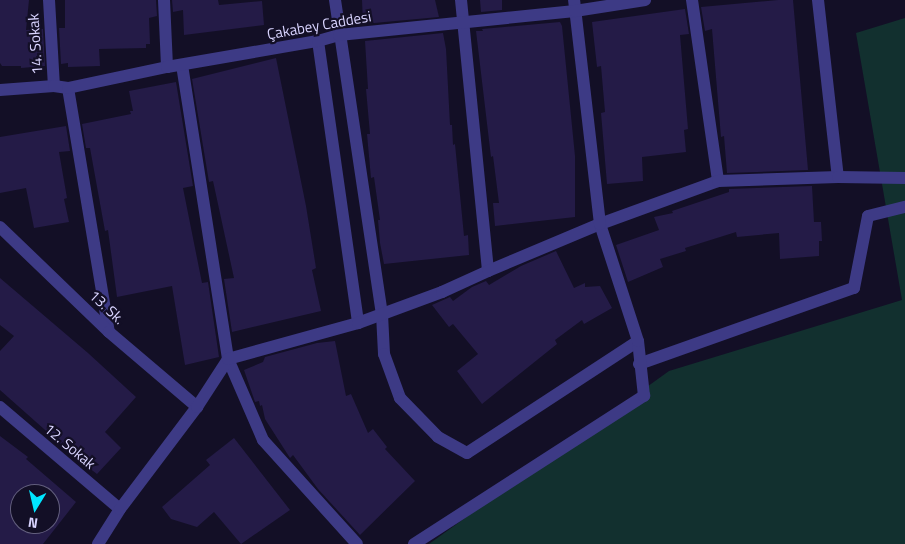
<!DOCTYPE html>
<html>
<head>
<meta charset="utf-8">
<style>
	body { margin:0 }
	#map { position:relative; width:905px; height:544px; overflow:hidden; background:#130f26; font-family:"Titillium Web",sans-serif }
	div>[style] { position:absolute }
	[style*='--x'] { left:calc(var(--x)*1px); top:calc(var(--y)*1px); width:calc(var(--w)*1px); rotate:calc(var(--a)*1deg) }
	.green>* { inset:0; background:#12302f }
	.building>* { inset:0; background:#241b47 }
	.minor>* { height:12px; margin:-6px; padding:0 6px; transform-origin:6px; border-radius:6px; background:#3d3a85 }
	.tertiary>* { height:12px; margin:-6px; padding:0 6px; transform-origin:6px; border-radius:6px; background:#3d3a85 }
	span { translate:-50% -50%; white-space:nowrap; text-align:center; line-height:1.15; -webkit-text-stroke:4.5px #130f26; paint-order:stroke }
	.street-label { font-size:15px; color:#d9d4ff }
	.north { position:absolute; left:10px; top:484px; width:50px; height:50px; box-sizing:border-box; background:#130f26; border:1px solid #625e7d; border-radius:50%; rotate:189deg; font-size:14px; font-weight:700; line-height:20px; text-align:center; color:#d9d4ff }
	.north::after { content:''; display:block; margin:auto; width:18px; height:22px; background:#00e5ff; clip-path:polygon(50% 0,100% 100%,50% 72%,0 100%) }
</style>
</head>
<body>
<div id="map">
	<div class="green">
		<i style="clip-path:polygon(905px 18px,905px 544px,429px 544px,669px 371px,902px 300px,856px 33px)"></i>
	</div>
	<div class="building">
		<i style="clip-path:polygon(0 0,29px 0,26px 30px,43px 29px,45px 66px,21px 68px,21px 66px,2px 66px,0 63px)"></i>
		<i style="clip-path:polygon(65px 0,156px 0,157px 16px,149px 18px,150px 44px,146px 44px,146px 48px,99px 49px,100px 66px,68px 67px,68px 63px,61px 64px,59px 28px,65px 28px)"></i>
		<i style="clip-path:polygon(172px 0,218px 0,219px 5px,262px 1px,264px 25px,184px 35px,183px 10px,173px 12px)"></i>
		<i style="clip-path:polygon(362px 0,435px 0,439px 17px,363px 24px)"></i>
		<i style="clip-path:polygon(480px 0,502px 0,502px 10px,481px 12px)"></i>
		<i style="clip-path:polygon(778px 0,793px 0,808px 170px,727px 173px,724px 136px,721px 137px,712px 29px,705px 31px,701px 7px)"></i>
		<i style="clip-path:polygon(685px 9px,689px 34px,680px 35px,688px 129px,684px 130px,686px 152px,642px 157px,643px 181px,607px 184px,601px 113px,605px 112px,601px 66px,597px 67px,592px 22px)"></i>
		<i style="clip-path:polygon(560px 22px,562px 26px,575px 156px,575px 217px,495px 226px,493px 203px,499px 203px,493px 156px,491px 157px,476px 31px,483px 31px,482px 29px)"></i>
		<i style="clip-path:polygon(443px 33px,446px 49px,450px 125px,452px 125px,453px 145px,455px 144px,464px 236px,468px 235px,469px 255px,384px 264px,380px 243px,378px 220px,380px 220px,374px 177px,371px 178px,367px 134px,370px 134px,366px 89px,368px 89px,365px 41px)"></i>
		<i style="clip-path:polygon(276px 58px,306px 206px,316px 268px,312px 270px,321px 311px,232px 332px,224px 279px,234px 278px,213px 181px,209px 182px,192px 79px)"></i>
		<i style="clip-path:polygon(176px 82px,193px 186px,183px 188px,202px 283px,208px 282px,219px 357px,185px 365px,172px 286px,117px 297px,108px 230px,105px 231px,90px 148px,86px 148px,82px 124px,131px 114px,130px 111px,133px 111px,129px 91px)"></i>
		<i style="clip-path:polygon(66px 126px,70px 151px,59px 152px,67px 198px,64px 199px,69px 222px,34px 228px,26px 188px,0 193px,0 137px)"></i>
		<i style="clip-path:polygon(812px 186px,814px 222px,821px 222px,822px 241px,819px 241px,819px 256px,780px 259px,779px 233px,737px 237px,736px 232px,685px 248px,686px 251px,660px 259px,663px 267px,628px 282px,616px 245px,659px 230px,654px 217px,673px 213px,672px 211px,729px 192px,729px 189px)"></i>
		<i style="clip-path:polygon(556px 251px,574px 288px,585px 283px,585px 287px,600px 286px,612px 308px,584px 324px,582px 320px,555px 340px,557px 344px,482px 404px,457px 371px,478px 354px,453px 324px,449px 327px,432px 305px,450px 297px,453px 301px,472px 287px,486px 281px,489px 285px,521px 266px)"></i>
		<i style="clip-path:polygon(0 278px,88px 353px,136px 397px,105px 432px,121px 448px,97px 474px,80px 461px,0 390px,0 351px,14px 336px,0 325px)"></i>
		<i style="clip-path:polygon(335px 341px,346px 396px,351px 394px,368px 433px,373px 429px,387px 447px,385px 449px,415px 481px,360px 535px,318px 489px,293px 455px,290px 458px,265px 419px,262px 405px,260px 406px,259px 401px,255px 402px,244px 370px,263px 362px,265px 357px,317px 343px)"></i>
		<i style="clip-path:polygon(evenodd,0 436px,28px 457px,26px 459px,76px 502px,43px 544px,0 544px,0 436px,20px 494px,50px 494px,50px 524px,20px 524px,20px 494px)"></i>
		<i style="clip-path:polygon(234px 438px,290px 510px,241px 544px,214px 512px,197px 527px,171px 519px,162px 507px,210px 465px,206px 460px)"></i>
	</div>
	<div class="minor">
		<i style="--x:49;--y:0;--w:86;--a:86.7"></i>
		<i style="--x:164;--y:0;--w:67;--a:87.4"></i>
		<i style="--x:335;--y:0;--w:317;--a:81.5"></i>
		<i style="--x:382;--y:314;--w:40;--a:87.1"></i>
		<i style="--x:384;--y:354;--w:47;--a:70"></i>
		<i style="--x:400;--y:398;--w:54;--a:45.7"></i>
		<i style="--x:438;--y:437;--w:33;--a:29"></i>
		<i style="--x:467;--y:453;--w:204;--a:-33.2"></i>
		<i style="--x:461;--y:0;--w:272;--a:84.3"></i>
		<i style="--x:692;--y:0;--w:183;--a:81.8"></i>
		<i style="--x:818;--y:0;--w:178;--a:83.6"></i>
		<i style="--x:318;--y:41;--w:285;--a:81.9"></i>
		<i style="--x:182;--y:65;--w:298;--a:81.1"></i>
		<i style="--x:228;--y:359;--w:88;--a:66.6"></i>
		<i style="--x:263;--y:440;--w:140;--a:47.9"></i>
		<i style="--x:68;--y:88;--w:247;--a:80.5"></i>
		<i style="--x:0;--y:227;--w:151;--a:43.9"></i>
		<i style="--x:109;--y:332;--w:116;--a:40.4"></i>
		<i style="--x:639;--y:364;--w:228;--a:-19.5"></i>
		<i style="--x:854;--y:288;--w:73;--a:-79"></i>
		<i style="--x:868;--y:216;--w:38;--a:-14"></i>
		<i style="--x:0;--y:407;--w:157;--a:40.4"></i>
		<i style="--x:98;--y:544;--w:41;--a:-57.8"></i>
		<i style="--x:120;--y:509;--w:128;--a:-53"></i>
		<i style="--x:197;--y:407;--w:57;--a:-57.1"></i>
		<i style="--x:228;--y:359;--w:135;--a:-15.5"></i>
		<i style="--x:358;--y:323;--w:90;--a:-20.3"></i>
		<i style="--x:442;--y:292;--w:51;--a:-24.5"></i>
		<i style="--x:488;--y:271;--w:121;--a:-22.8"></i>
		<i style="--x:600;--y:224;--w:126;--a:-20"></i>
		<i style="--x:718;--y:181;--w:120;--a:-1.9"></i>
		<i style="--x:838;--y:177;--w:67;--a:0.9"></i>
		<i style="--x:414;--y:544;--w:274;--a:-32.8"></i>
		<i style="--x:644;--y:396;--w:55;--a:-96.2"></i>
		<i style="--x:638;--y:341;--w:123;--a:-108"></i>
		<i style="--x:600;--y:224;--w:226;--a:-96.6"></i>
	</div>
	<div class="tertiary">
		<i style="--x:0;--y:90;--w:54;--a:-4.2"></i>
		<i style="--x:54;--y:86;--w:14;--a:8"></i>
		<i style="--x:68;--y:88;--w:101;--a:-12"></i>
		<i style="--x:167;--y:67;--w:153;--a:-9.8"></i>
		<i style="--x:318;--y:41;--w:22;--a:-16"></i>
		<i style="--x:339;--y:35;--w:237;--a:-5.8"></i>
		<i style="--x:575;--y:11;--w:71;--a:-8.9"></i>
	</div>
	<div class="street-label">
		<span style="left:319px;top:25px;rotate:-10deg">Çakabey Caddesi</span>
		<span style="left:35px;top:44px;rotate:-94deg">14. Sokak</span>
		<span style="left:107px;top:307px;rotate:43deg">13. Sk.</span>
		<span style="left:70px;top:446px;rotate:40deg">12. Sokak</span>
	</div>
	<div class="north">N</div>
</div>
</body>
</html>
